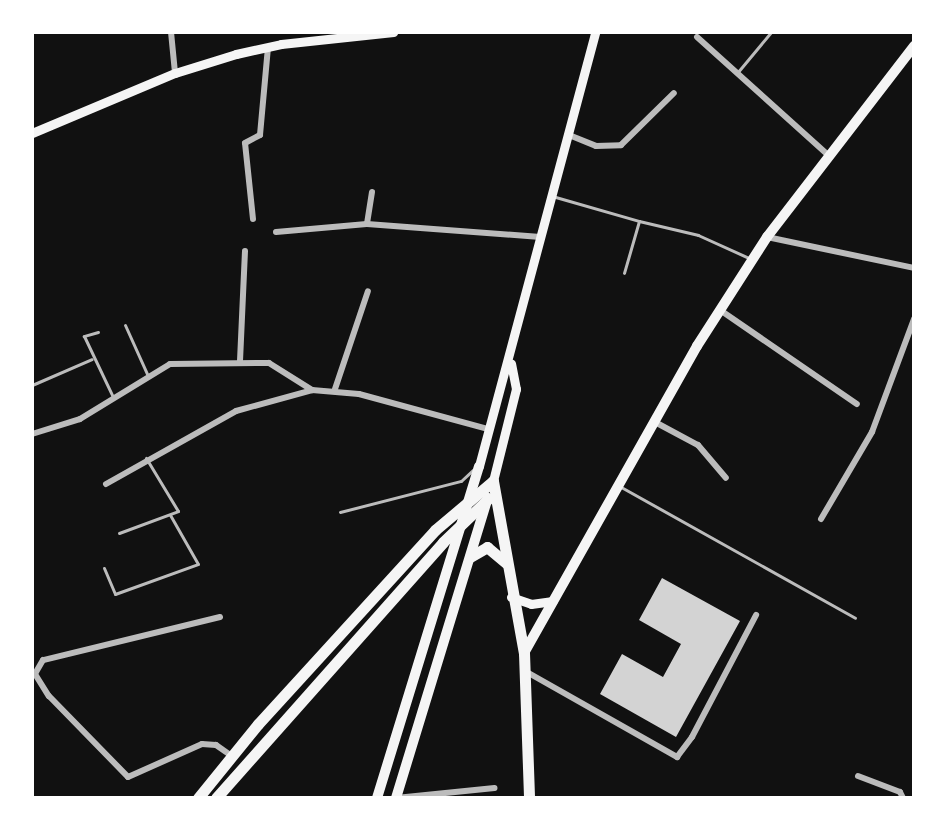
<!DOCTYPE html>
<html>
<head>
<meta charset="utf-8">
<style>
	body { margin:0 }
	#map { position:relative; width:946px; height:830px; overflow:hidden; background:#111; font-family:Bitter,serif }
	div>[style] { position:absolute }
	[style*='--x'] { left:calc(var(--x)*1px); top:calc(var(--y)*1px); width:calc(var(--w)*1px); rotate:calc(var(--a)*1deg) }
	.building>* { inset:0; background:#d3d3d3 }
	.service>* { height:3px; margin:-1.5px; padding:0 1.5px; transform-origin:1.5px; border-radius:1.5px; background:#bcbcbc }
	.minor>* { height:6px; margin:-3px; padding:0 3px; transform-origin:3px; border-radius:3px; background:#bcbcbc }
	.secondary>* { height:9px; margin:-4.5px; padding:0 4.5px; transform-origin:4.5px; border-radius:4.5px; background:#f5f5f5 }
	.primary>* { height:10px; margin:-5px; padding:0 5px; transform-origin:5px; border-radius:5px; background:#f5f5f5 }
	.trunk>* { height:11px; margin:-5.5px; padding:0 5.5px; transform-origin:5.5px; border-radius:5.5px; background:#f5f5f5 }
	span { translate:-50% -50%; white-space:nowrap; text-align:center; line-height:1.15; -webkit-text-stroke:7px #fff; paint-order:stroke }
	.frame { position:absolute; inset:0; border:34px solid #fff; pointer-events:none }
</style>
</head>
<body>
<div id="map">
	<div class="building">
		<i style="clip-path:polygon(662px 578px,740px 621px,676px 737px,600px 694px,622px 654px,663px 677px,681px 644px,639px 620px)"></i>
	</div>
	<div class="service">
		<i style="--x:737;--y:73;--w:53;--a:-50.3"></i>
		<i style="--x:552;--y:196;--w:91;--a:16"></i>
		<i style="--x:639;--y:221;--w:54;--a:106.1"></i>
		<i style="--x:639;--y:221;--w:61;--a:13.3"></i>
		<i style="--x:698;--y:235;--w:56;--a:24.3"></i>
		<i style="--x:125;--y:325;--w:56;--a:65.7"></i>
		<i style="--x:98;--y:332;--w:15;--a:164"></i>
		<i style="--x:84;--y:336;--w:68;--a:64.6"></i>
		<i style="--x:32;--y:385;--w:65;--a:-23.4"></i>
		<i style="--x:621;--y:487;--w:268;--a:29.2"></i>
		<i style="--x:340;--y:512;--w:125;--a:-14.4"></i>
		<i style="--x:461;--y:481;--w:16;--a:-43"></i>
		<i style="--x:119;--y:533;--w:63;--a:-20.4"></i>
		<i style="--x:178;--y:511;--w:62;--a:-121.1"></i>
		<i style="--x:104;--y:568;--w:28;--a:67"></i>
		<i style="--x:115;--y:594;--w:88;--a:-19.9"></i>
		<i style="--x:198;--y:564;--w:56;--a:-119.7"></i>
	</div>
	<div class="minor">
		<i style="--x:171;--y:32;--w:41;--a:84.4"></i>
		<i style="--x:697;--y:37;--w:176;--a:42"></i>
		<i style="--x:569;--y:135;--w:29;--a:22"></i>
		<i style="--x:596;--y:146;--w:25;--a:-2"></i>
		<i style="--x:621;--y:145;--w:74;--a:-44.5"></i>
		<i style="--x:372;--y:192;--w:32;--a:99"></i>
		<i style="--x:367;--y:224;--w:174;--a:4.3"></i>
		<i style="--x:253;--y:219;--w:76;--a:-96"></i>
		<i style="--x:245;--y:143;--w:17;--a:-28"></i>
		<i style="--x:260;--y:135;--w:88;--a:-84.8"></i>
		<i style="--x:276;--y:232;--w:91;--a:-5"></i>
		<i style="--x:767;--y:237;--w:150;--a:11.9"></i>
		<i style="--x:720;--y:310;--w:166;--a:34.5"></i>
		<i style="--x:240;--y:361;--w:110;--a:-87.4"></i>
		<i style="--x:335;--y:389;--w:103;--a:-71.4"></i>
		<i style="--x:653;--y:421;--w:51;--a:28.1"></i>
		<i style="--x:698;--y:445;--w:43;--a:49.7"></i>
		<i style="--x:32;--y:434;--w:50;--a:-17.4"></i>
		<i style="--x:80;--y:419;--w:105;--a:-31.4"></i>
		<i style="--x:170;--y:364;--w:99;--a:-0.6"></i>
		<i style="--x:269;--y:363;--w:51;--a:32.1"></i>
		<i style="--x:106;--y:484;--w:149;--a:-29.3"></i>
		<i style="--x:236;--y:411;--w:79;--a:-15.4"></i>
		<i style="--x:312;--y:390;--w:47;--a:4.9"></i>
		<i style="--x:359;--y:394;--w:134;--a:15.2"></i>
		<i style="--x:821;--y:519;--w:101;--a:-59.6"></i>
		<i style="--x:872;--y:432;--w:121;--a:-69.6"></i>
		<i style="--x:220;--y:617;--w:182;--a:166.3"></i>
		<i style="--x:43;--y:660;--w:16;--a:120"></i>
		<i style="--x:35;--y:674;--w:26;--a:58"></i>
		<i style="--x:49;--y:696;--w:113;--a:45.7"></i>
		<i style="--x:128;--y:777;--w:81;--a:-24"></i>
		<i style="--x:202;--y:744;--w:14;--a:4"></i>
		<i style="--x:216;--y:745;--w:19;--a:35"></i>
		<i style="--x:525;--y:671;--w:175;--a:29.5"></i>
		<i style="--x:677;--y:757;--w:25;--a:-53"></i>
		<i style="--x:692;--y:737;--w:138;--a:-62.3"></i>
		<i style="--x:858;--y:776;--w:45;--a:20.9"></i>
		<i style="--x:900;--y:792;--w:7;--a:63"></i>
		<i style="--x:396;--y:798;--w:99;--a:-5.8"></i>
	</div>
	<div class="secondary">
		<i style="--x:32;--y:133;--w:155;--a:-22.8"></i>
		<i style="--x:175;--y:73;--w:64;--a:-17.3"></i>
		<i style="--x:236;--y:54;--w:46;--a:-12.5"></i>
		<i style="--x:281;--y:44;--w:113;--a:-6.1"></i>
		<i style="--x:479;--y:466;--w:449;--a:-75"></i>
		<i style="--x:493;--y:481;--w:95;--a:-76"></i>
		<i style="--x:516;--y:389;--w:26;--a:-101"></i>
		<i style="--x:511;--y:597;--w:21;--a:19"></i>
		<i style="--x:531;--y:604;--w:22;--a:-8"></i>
	</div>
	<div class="primary">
		<i style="--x:524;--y:653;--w:352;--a:-60.6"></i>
		<i style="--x:697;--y:346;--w:130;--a:-57.3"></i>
		<i style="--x:767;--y:237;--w:241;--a:-52.4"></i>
		<i style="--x:377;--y:798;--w:347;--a:-72.9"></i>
		<i style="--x:396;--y:798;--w:314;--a:-73"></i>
	</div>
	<div class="trunk">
		<i style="--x:470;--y:557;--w:20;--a:-30"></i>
		<i style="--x:487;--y:547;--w:25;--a:40"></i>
		<i style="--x:198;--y:798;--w:95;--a:-51"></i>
		<i style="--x:258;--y:724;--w:263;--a:-47.6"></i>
		<i style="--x:435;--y:530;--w:76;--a:-40.2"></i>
		<i style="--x:493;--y:481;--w:175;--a:79.8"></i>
		<i style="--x:524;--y:653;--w:145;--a:88"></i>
		<i style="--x:216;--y:798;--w:342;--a:-48.4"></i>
		<i style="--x:443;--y:542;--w:61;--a:-43.7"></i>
	</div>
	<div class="frame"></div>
</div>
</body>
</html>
